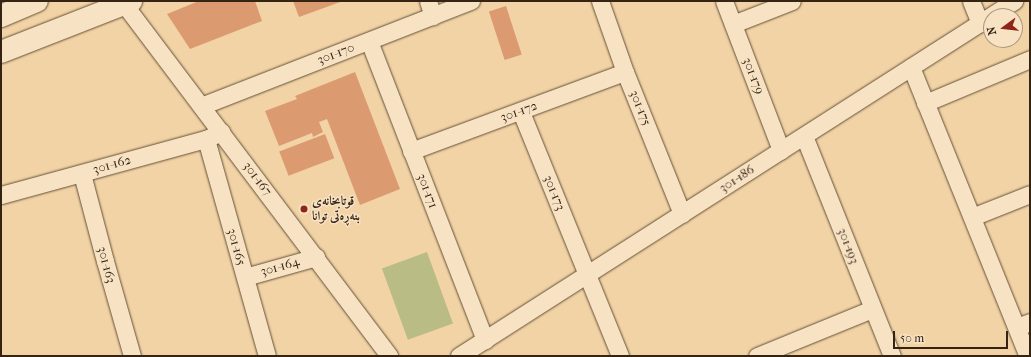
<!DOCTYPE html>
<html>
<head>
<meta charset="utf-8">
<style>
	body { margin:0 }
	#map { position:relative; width:1031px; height:357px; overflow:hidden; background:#f2d3a5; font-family:"IM FELL French Canon",Amiri,serif }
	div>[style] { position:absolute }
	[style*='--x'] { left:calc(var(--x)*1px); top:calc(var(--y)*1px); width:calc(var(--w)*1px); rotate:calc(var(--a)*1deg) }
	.green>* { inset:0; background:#babc86; transform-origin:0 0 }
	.building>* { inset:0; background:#dc9a71; transform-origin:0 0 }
	.roads { filter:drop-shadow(0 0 1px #645038) drop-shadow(0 0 1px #645038) }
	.street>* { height:17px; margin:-8.5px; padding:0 8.5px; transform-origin:8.5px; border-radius:8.5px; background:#f7e2c4 }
	.secondary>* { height:22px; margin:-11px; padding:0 11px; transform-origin:11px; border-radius:11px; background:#f7e2c4 }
	.dots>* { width:11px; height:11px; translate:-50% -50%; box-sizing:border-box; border:2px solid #f7e2c4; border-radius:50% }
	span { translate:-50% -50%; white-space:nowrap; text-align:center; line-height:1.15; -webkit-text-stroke:3px #f7e2c4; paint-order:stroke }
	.street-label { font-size:13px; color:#352414 }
	.poi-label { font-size:13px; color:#352414; font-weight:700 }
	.left { translate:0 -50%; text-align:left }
	.frame { position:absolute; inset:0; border:2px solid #352414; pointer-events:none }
	.north { position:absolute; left:983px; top:8px; width:40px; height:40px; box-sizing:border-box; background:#f7e2c4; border:1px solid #a9967e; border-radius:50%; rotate:255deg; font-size:11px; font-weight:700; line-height:16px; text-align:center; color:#352414 }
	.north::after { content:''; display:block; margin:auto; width:14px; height:18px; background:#8f2418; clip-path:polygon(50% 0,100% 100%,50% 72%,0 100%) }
	.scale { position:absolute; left:893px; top:331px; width:115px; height:18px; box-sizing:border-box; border:2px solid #352414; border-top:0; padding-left:5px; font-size:12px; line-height:14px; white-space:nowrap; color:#352414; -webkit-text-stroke:3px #f7e2c4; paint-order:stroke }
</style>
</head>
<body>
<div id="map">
	<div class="green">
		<i style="left:427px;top:252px;width:76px;height:48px;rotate:70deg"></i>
	</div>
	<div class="building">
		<i style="clip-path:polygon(199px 1px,255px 1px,262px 21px,190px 49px,167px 14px)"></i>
		<i style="clip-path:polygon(293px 1px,343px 1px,299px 17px)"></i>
		<i style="left:506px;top:6px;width:51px;height:18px;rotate:72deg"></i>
		<i style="clip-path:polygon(355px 72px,400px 189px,360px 205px,327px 119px,319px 122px,323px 132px,313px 137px,312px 133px,279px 146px,265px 111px,297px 99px,295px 96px)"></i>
		<i style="left:325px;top:134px;width:26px;height:49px;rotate:69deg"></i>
	</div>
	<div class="roads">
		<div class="street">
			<i style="--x:428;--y:1;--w:16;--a:72"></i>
			<i style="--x:600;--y:1;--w:75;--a:70.6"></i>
			<i style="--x:625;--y:72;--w:153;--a:68.1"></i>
			<i style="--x:724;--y:1;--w:160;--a:69.1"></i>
			<i style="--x:971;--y:1;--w:24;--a:68"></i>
			<i style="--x:124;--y:4;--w:441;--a:53"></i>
			<i style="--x:733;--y:24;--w:63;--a:-21.3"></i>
			<i style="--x:369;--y:41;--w:321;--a:68.8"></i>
			<i style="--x:911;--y:67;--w:312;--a:68"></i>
			<i style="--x:925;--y:103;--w:114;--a:-22.7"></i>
			<i style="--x:201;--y:106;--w:290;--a:-21.3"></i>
			<i style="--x:521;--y:112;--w:263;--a:67.9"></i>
			<i style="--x:804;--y:136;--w:237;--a:68.2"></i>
			<i style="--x:206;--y:139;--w:225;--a:74.3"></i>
			<i style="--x:411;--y:151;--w:228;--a:-20.3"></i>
			<i style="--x:82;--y:174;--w:90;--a:75.2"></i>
			<i style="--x:105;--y:261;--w:99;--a:74.1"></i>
			<i style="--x:1;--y:195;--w:213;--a:-15.3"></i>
			<i style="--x:206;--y:139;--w:17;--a:-25"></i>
			<i style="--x:972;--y:217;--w:62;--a:-21.6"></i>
			<i style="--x:245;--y:277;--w:74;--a:-15.7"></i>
			<i style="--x:1017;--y:327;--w:14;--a:-21"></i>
			<i style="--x:459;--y:356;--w:659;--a:-32.6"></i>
			<i style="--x:757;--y:356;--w:124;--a:-22.2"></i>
		</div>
		<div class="secondary">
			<i style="--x:1;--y:16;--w:39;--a:-23"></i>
			<i style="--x:1;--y:52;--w:140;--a:-21.4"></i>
		</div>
	</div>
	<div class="dots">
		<i style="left:304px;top:209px;background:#8f2418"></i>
	</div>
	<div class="street-label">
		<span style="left:336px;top:54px;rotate:-21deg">301-170</span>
		<span style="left:753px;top:76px;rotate:69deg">301-179</span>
		<span style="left:640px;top:108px;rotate:68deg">301-175</span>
		<span style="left:519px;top:112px;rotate:-20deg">301-172</span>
		<span style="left:112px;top:165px;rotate:-16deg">301-162</span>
		<span style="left:257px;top:179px;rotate:53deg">301-167</span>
		<span style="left:737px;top:179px;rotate:-33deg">301-186</span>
		<span style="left:427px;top:191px;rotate:69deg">301-171</span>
		<span style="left:554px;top:193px;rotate:68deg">301-173</span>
		<span style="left:848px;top:246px;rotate:69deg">301-193</span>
		<span style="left:236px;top:247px;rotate:74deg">301-165</span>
		<span style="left:106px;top:265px;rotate:75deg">301-163</span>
		<span style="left:280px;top:267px;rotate:-16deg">301-164</span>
	</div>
	<div class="poi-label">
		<span class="left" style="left:312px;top:209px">قوتابخانەی<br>بنەڕەتی توانا</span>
	</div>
	<div class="frame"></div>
	<div class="north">N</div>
	<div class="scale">50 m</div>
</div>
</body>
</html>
